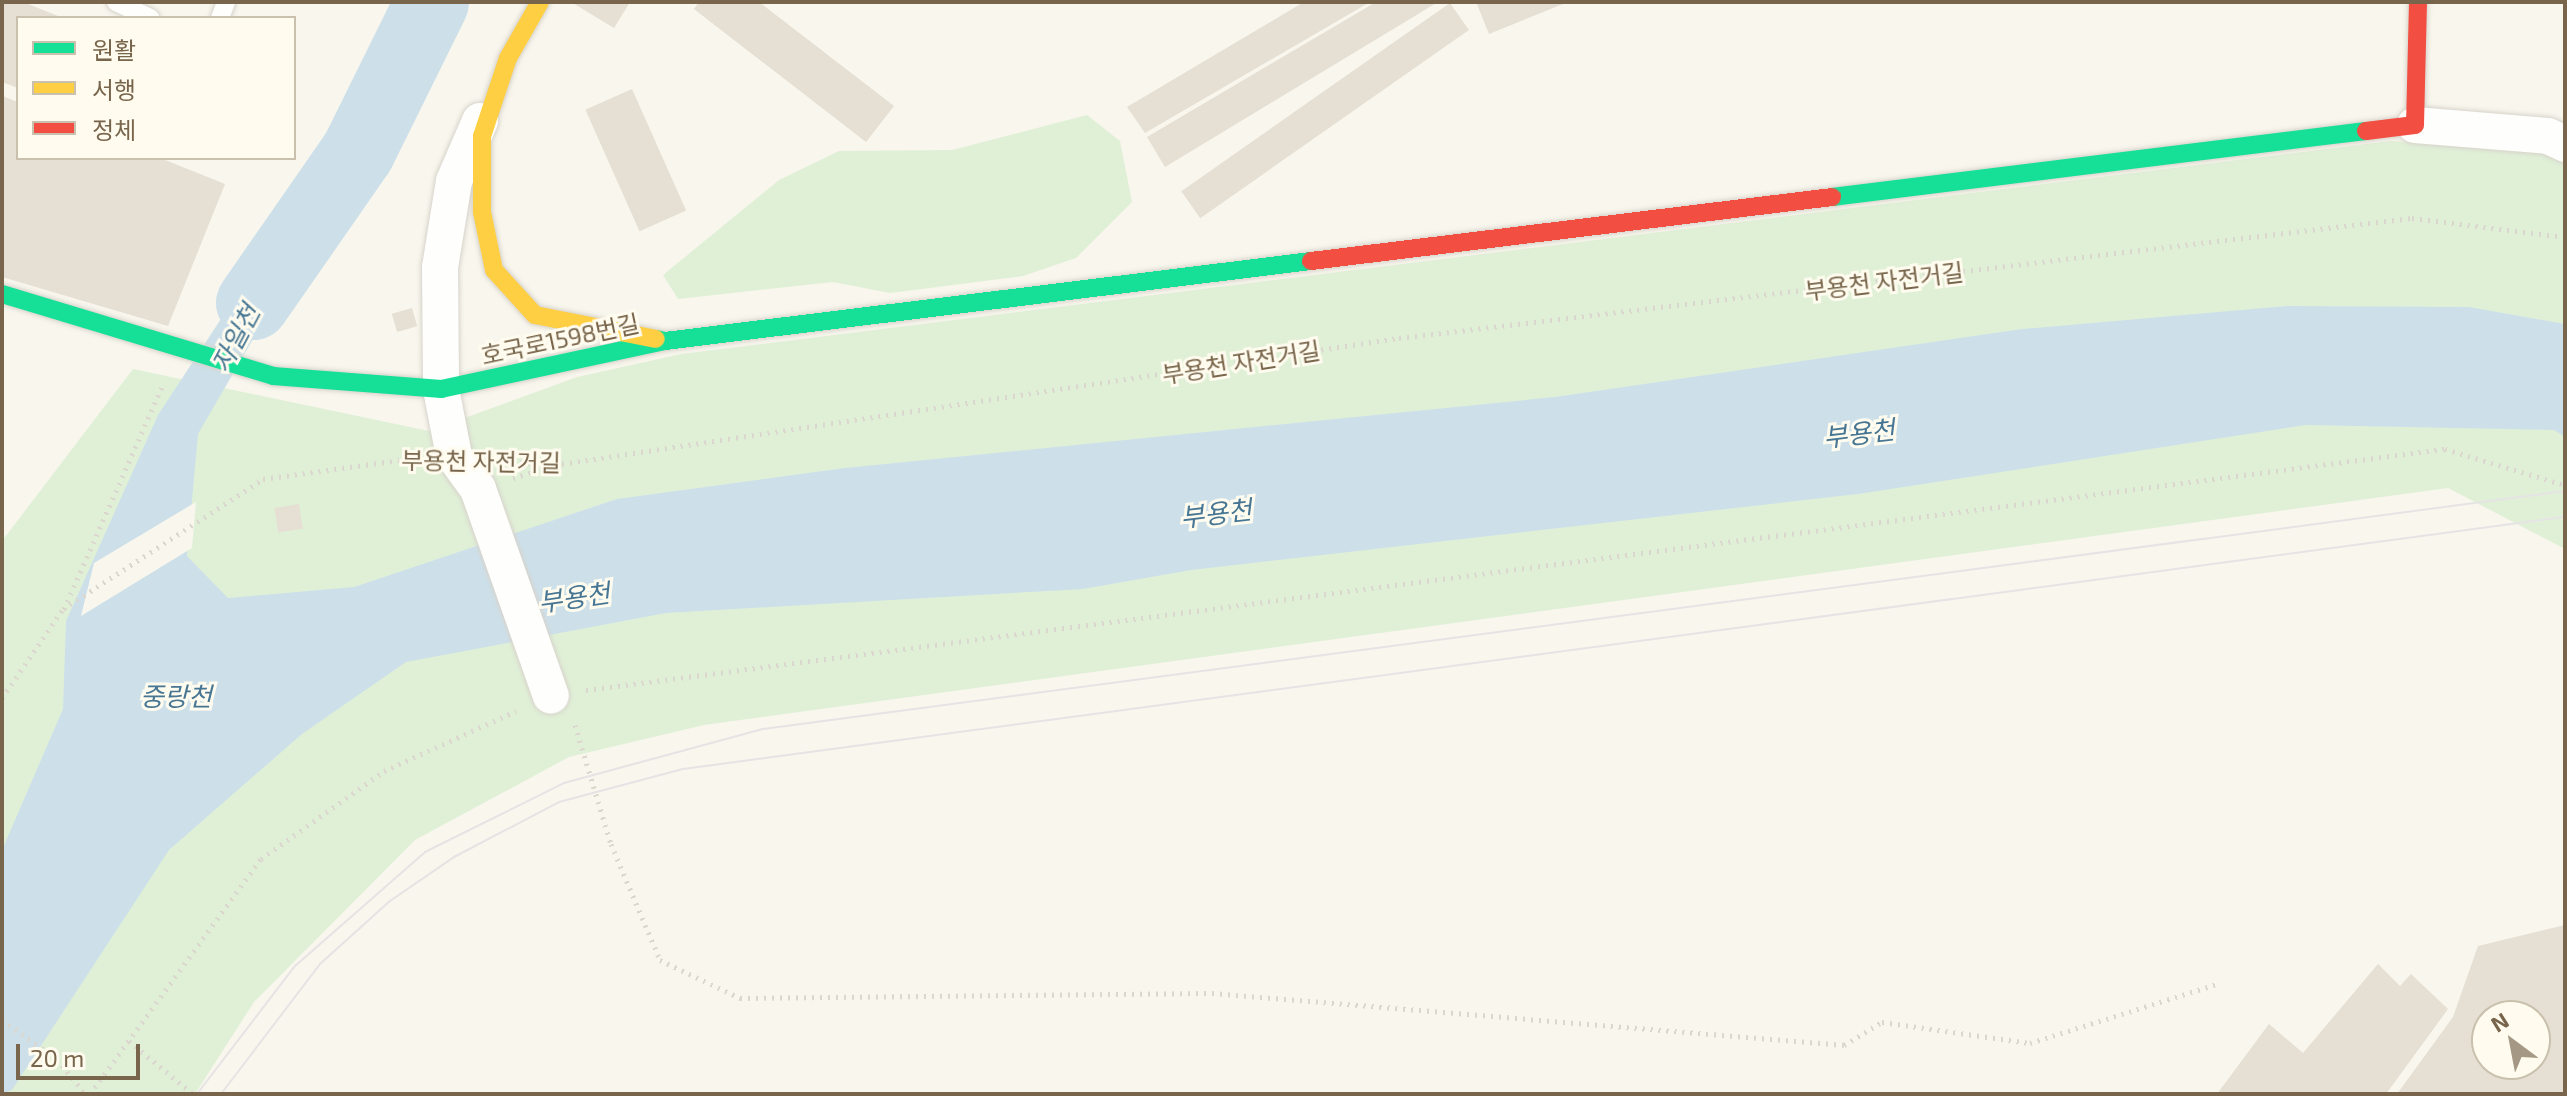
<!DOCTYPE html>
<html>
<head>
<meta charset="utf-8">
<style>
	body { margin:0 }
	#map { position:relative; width:2567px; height:1096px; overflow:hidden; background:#f8f6ed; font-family:"Exo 2","Noto Sans KR",sans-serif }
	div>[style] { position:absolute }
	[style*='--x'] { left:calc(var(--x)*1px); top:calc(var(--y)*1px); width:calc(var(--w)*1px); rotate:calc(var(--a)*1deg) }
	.green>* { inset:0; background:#e0f0d7 }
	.water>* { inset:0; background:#cde0ea }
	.pier>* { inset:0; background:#f8f6ed }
	.river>* { height:74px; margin:-37px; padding:0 37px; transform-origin:37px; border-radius:37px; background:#cde0ea }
	.building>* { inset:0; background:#e5dfd4; transform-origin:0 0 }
	.path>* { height:5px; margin-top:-2.5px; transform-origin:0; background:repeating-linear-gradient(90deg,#dbd6ce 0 2px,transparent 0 8px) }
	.roads { filter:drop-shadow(0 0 2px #d7d3cb) drop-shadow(0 0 2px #d7d3cb) }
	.lane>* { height:18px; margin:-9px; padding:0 9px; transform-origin:9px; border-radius:9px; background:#fefefc }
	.street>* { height:36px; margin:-18px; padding:0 18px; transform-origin:18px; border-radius:18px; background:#fefefc }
	.fast>* { height:18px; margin:-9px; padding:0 9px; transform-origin:9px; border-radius:9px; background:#16e098 }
	.slow>* { height:18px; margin:-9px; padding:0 9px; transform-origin:9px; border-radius:9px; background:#ffcf43 }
	.jam>* { height:18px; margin:-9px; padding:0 9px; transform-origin:9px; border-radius:9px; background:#f24e42 }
	.tram>* { height:2px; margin:-1px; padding:0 1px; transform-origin:1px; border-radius:1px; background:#e6e3e5 }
	span { translate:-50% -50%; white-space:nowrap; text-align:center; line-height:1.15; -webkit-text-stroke:6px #fffcef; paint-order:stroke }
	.street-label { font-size:24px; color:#78654b }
	.water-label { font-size:26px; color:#467693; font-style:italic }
	.frame { position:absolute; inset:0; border:4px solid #78654b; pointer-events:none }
	.legend { position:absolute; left:16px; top:16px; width:280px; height:144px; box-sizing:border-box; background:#fffcef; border:2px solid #c9c0ad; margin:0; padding:10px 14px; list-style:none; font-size:24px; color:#78654b }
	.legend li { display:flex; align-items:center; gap:16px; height:40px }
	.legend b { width:40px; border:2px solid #c9c0ad }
	.north { position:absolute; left:2471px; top:1000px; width:80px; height:80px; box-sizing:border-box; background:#fffcef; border:2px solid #c9c0ad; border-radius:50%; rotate:328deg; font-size:22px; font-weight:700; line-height:32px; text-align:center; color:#78654b }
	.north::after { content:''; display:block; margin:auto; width:28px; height:36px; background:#a59884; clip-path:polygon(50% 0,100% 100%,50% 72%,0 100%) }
	.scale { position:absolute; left:16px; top:1044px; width:124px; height:36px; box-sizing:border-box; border:4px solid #78654b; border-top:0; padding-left:10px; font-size:24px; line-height:28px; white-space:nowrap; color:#78654b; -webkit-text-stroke:6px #fffcef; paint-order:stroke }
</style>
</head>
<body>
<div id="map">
	<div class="green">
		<i style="clip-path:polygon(1087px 115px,1120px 141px,1132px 202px,1076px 258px,1023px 276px,890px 293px,833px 282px,678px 299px,663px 275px,779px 180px,839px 151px,952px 150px)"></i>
		<i style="clip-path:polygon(2390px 141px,2565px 151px,2565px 549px,2448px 488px,704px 725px,569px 757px,415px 840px,254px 1002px,195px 1094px,2px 1094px,2px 541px,133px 369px,429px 431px,577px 377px,681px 354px)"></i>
	</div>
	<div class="water">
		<i style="clip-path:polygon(293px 209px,318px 227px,198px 434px,187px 556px,228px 598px,354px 587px,617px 499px,845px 468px,1555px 397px,2022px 329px,2287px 306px,2469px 307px,2565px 324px,2565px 437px,2554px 430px,2306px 425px,1858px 494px,1191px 570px,1083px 589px,666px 613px,406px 662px,302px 734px,169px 850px,12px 1090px,2px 1094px,2px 850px,63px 709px,66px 621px,158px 415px)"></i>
	</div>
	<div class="pier">
		<i style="clip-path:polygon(196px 502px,192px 548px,81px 616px,94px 563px)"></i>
	</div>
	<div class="river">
		<i style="--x:253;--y:303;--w:184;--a:-55.2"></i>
		<i style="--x:358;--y:152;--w:167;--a:-63.7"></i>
	</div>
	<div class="building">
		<i style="clip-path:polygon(2px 2px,23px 2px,63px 18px,18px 18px,18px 88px,2px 82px)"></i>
		<i style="clip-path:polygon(571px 2px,630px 2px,614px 28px)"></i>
		<i style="clip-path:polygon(699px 2px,759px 2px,894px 106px,866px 142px,694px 9px)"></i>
		<i style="clip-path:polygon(1304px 2px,1370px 2px,1145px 133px,1127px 107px)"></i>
		<i style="clip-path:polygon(1376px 2px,1438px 2px,1165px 167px,1147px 137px)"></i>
		<i style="clip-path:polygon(1476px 2px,1568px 2px,1489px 34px)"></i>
		<i style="left:1450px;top:3px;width:33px;height:328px;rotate:55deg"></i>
		<i style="left:632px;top:89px;width:133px;height:51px;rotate:66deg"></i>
		<i style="clip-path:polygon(2px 96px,18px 102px,18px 158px,160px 158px,225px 184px,168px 326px,2px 277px)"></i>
		<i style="left:412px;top:308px;width:19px;height:21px;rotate:74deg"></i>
		<i style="left:299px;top:504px;width:25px;height:25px;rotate:81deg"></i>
		<i style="clip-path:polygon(evenodd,2565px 925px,2565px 1094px,2397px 1094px,2453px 1017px,2478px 946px,2565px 925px,2487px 1016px,2535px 1016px,2535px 1064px,2487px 1064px,2487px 1016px)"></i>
		<i style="clip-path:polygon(2378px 964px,2400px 986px,2411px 974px,2448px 1009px,2386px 1094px,2217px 1094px,2269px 1024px,2303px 1053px)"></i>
	</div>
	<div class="path">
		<i style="--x:504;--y:461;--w:50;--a:4.6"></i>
		<i style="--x:554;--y:465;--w:854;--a:-8.55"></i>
		<i style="--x:1399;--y:338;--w:1020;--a:-6.76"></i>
		<i style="--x:2412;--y:218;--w:154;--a:7.1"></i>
		<i style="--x:513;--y:478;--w:39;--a:-17"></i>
		<i style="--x:64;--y:609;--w:243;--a:-66.2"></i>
		<i style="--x:586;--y:690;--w:1875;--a:-7.39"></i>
		<i style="--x:2445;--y:449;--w:125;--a:16.7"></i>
		<i style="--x:2;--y:698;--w:108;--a:-55.6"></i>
		<i style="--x:63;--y:609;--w:239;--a:-33"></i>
		<i style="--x:263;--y:479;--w:153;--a:-7.9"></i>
		<i style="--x:575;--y:725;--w:124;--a:73.2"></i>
		<i style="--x:611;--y:844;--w:126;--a:67.1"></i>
		<i style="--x:660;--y:960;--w:89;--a:25.4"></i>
		<i style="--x:740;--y:998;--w:472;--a:-0.6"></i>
		<i style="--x:1212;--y:993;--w:634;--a:4.7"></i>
		<i style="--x:1844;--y:1045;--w:44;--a:-31.2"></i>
		<i style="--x:1882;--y:1022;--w:149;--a:8.1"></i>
		<i style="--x:2030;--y:1043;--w:199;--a:-17.5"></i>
		<i style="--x:2;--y:1020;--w:67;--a:35.3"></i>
		<i style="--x:57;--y:1059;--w:45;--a:51.3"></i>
		<i style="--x:129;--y:1041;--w:83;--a:39.6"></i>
		<i style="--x:90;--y:1094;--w:291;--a:-54"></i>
		<i style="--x:261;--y:859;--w:151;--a:-35.6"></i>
		<i style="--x:384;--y:771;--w:145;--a:-24.4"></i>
	</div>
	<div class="roads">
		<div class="lane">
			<i style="--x:116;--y:2;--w:38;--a:25"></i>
			<i style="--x:220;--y:18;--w:17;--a:-69"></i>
		</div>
		<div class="street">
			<i style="--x:480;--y:121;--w:65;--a:113.4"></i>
			<i style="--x:454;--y:181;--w:87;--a:99.2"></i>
			<i style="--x:440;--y:267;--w:122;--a:89.5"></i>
			<i style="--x:441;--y:389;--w:68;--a:79"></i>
			<i style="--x:454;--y:456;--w:41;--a:54"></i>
			<i style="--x:478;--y:489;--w:219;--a:70.6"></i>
			<i style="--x:2415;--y:125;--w:133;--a:4.7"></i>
			<i style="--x:2548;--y:136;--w:19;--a:25"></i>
		</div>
		<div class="fast">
			<i style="--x:1832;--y:197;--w:538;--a:-7.05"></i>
			<i style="--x:2;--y:294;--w:283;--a:16.8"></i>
			<i style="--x:273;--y:376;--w:169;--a:4.4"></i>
			<i style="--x:441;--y:389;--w:229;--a:-12.1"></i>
			<i style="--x:665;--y:341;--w:9;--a:-167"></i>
			<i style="--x:665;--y:341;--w:651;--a:-7.06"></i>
		</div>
		<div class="slow">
			<i style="--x:540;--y:2;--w:64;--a:119.7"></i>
			<i style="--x:508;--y:58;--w:82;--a:108.4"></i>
			<i style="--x:482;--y:136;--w:76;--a:90"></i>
			<i style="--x:482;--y:212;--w:59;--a:78.3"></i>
			<i style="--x:494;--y:270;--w:61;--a:47.7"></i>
			<i style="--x:535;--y:315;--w:123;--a:11.2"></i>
		</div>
		<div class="jam">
			<i style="--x:2366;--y:131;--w:49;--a:-7"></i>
			<i style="--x:2415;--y:125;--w:123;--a:-88.6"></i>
			<i style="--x:1311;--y:261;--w:525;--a:-7"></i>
		</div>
	</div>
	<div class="tram">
		<i style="--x:197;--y:1094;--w:161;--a:-52.6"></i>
		<i style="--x:295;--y:966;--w:173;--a:-41.2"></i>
		<i style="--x:425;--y:852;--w:155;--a:-26.4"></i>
		<i style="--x:564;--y:783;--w:206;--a:-15.2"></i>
		<i style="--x:763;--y:729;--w:1818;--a:-7.52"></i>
		<i style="--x:221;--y:1094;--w:163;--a:-52.7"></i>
		<i style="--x:320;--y:964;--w:94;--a:-42"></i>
		<i style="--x:390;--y:901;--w:78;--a:-34.5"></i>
		<i style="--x:454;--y:857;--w:119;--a:-27.6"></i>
		<i style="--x:559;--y:802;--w:128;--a:-14.9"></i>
		<i style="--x:683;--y:769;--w:1899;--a:-7.63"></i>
	</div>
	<div class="street-label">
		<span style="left:1884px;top:281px;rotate:-7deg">부용천 자전거길</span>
		<span style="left:560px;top:339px;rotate:-12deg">호국로1598번길</span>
		<span style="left:1241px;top:362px;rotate:-9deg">부용천 자전거길</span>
		<span style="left:481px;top:461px;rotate:1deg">부용천 자전거길</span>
	</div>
	<div class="water-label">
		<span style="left:235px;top:338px;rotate:-62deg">자일천</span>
		<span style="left:1859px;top:433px;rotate:-7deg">부용천</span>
		<span style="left:1216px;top:513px;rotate:-7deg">부용천</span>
		<span style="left:574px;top:597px;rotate:-8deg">부용천</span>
		<span style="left:176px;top:696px">중랑천</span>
	</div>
	<div class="frame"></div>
	<ul class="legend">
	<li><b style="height:10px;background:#16e098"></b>원활</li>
	<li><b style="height:10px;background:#ffcf43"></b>서행</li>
	<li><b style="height:10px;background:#f24e42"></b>정체</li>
	</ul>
	<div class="north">N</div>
	<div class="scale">20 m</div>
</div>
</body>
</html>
